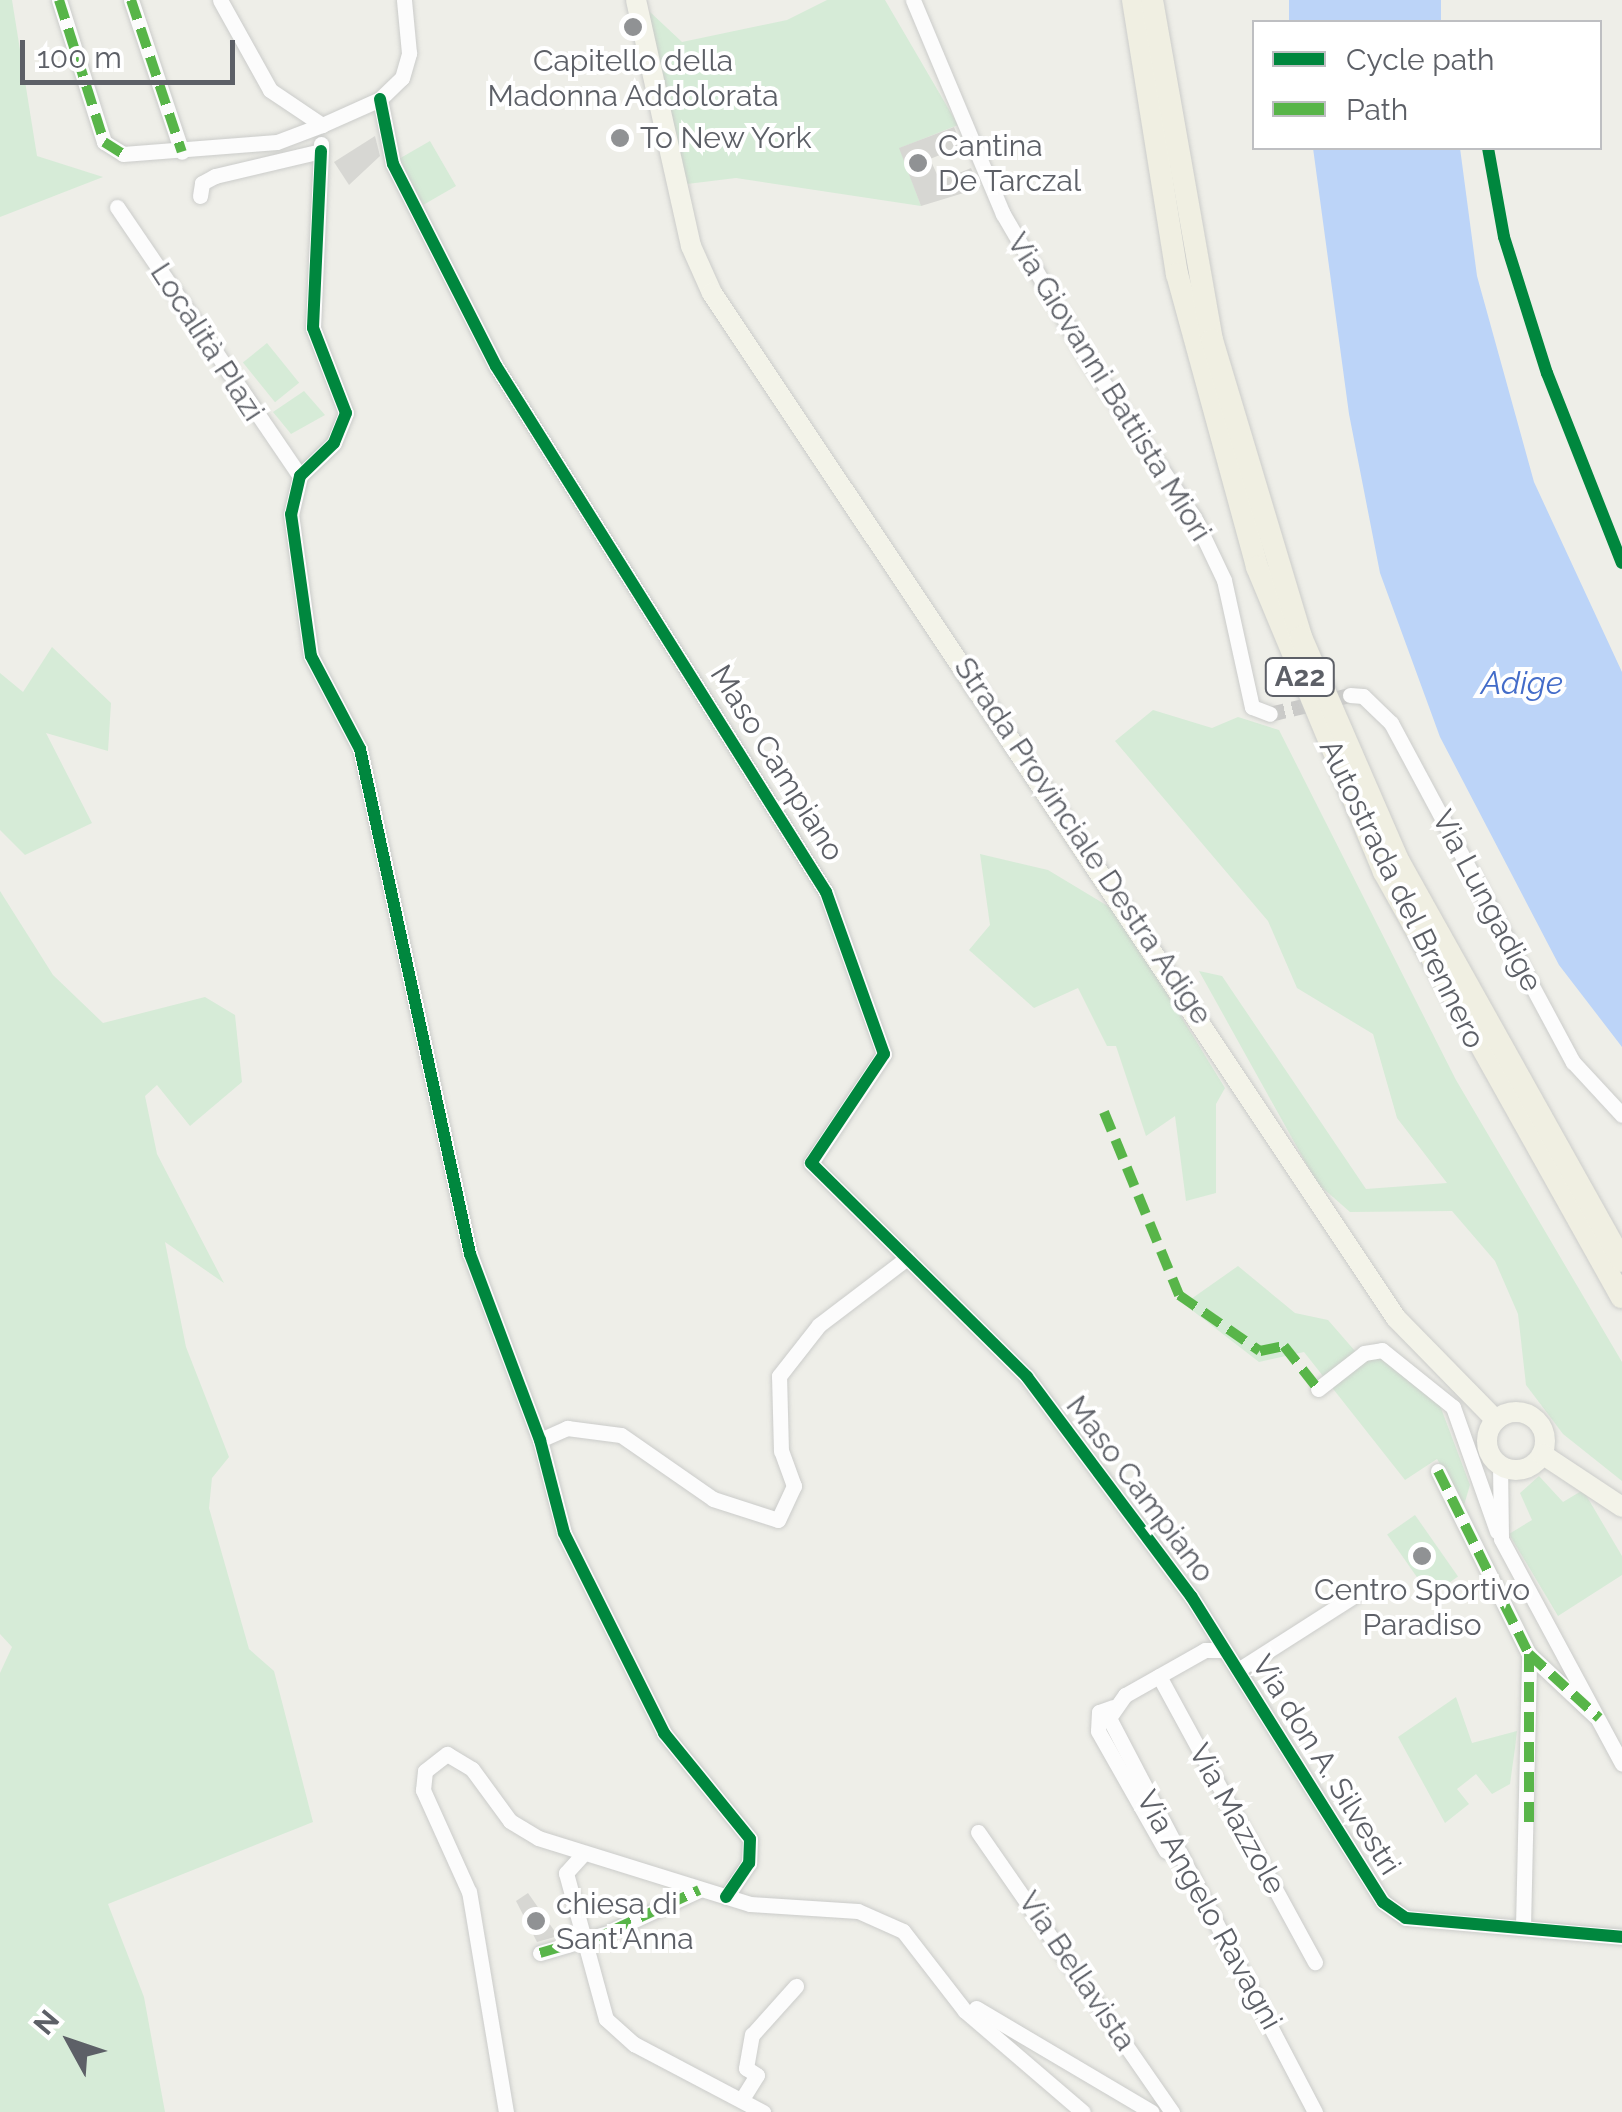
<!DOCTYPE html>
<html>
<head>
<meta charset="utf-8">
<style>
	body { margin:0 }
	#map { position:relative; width:1622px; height:2112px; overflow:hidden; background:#eeeee8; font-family:Raleway,sans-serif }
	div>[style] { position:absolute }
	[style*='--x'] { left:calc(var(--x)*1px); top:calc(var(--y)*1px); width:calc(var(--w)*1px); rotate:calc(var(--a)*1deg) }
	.green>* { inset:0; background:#d6ebd7; transform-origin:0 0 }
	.water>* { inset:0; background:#bcd4f8; transform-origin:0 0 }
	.building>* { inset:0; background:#d7d7d3 }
	.minor-tunnel>* { height:15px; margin-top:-7.5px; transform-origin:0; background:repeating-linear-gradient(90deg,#cacac8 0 15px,transparent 0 23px) }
	.roads { filter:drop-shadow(0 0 2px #cbccca) drop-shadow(0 0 2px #cbccca) }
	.minor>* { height:15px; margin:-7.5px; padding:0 7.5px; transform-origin:7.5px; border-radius:7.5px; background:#fcfcfc }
	.major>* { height:20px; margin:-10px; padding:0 10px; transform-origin:10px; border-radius:10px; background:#f3f3e9 }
	.major>.ring { margin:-10px; padding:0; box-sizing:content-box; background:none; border:20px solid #f3f3e9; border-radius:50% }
	.highway>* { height:22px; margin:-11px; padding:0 11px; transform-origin:11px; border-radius:11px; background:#f0efe2 }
	.quiet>* { height:10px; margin-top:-5px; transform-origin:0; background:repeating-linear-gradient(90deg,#58b549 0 20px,transparent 0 30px) }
	.cycleway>* { height:12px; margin:-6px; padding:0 6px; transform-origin:6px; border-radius:6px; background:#00873e }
	.dots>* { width:28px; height:28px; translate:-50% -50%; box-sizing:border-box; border:5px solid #fff; border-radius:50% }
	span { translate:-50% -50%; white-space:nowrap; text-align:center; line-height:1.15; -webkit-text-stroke:8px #fff; paint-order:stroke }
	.shield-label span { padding:2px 8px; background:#fff; border:2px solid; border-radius:8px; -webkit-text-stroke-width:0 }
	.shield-label { font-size:28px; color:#5d6067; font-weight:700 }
	.poi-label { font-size:30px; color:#5d6067 }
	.left { translate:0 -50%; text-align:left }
	.street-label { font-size:30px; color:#5d6067 }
	.water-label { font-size:32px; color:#436cc9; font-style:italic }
	.legend { position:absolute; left:1252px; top:20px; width:350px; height:130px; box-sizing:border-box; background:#fff; border:2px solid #bebfc2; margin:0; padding:12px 18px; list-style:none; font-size:30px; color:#5d6067 }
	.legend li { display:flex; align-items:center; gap:20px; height:50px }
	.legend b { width:50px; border:2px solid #bebfc2 }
	.north { position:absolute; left:20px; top:1992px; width:100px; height:100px; -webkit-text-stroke:8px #fff; paint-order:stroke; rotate:310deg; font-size:28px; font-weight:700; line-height:40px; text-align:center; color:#5d6067 }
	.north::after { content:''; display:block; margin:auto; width:35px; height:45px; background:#5d6067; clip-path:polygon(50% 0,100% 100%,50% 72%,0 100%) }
	.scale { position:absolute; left:20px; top:40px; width:215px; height:45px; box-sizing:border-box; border:5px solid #5d6067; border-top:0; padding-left:12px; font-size:30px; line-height:35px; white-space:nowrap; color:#5d6067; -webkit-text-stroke:8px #fff; paint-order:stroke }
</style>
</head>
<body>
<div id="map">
	<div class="green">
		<i style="clip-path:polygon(0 0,12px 0,37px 156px,103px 177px,0 217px)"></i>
		<i style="clip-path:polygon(827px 0,885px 0,958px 125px,900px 148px,921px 206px,736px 178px,687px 184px,646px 26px,650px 12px,682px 42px,787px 20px)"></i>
		<i style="left:430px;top:141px;width:52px;height:38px;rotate:60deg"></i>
		<i style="left:267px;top:343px;width:51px;height:31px;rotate:51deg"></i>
		<i style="clip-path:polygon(304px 391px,325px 415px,291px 434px,273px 412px)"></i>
		<i style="clip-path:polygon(52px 647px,111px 703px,108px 751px,46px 733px,92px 823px,25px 855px,0 830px,0 673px,23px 692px)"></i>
		<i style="clip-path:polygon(1153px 710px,1212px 728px,1238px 717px,1279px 730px,1456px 1080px,1622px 1362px,1622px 1481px,1563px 1434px,1526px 1385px,1518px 1314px,1495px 1261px,1452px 1211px,1350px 1212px,1317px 1183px,1199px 971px,1222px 976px,1366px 1189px,1447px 1183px,1397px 1118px,1373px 1034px,1297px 988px,1268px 921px,1115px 741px)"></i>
		<i style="clip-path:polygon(980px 854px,1048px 870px,1116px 911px,1225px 1088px,1216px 1104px,1216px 1193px,1186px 1201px,1175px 1116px,1146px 1136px,1116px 1046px,1107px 1046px,1078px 988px,1034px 1008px,969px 950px,990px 925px)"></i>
		<i style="clip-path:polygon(0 891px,53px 975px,103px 1023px,205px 997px,235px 1015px,242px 1082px,190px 1126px,157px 1085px,145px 1096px,157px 1154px,224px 1283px,165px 1242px,186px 1347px,229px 1457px,212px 1478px,209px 1508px,249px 1649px,274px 1671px,313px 1822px,108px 1904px,144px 1997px,165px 2112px,0 2112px,0 1673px,12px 1647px,0 1634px)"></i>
		<i style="clip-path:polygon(1238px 1266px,1295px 1313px,1328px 1320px,1355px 1351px,1387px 1345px,1436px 1395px,1470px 1485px,1464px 1505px,1437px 1459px,1405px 1480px,1304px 1352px,1259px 1362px,1184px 1304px)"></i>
		<i style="clip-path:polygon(1539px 1476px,1563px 1502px,1583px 1490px,1622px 1556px,1622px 1575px,1558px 1616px,1509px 1534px,1532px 1520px,1520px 1493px)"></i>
		<i style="left:1415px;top:1515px;width:75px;height:34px;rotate:55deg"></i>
		<i style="clip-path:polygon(1456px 1697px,1472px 1743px,1517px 1731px,1515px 1748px,1510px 1784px,1492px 1794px,1476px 1774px,1457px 1789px,1469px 1804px,1445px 1823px,1398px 1737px)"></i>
	</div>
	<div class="water">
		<i style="left:1289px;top:0;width:152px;height:22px"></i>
		<i style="clip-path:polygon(1313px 148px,1460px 148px,1477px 276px,1534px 482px,1622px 672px,1622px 1047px,1559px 965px,1440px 737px,1380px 573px,1349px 414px)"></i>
	</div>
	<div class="building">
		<i style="clip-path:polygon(954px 127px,962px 146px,930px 159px,940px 181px,971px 168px,980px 188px,921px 206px,899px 148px)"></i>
		<i style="clip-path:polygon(375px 136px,380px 156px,349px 185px,334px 162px)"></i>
		<i style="clip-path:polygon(528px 1893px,558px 1936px,537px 1942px,516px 1901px)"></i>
	</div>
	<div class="minor-tunnel">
		<i style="--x:1270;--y:714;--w:82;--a:-13.4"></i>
	</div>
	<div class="roads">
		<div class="minor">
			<i style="--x:59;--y:0;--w:149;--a:72.4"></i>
			<i style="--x:104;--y:142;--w:22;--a:32"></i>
			<i style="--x:123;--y:154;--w:154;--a:-4.5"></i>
			<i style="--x:277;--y:142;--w:48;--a:-20.7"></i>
			<i style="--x:131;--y:0;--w:160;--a:71.5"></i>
			<i style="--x:220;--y:0;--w:103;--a:60.9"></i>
			<i style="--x:270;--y:90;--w:63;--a:33.9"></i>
			<i style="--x:322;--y:125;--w:64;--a:-24.1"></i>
			<i style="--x:380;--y:99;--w:30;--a:-44"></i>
			<i style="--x:402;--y:78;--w:26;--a:-74"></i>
			<i style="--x:409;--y:53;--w:53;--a:-95.4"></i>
			<i style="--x:913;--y:0;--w:232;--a:67.2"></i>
			<i style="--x:1003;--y:214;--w:169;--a:59.8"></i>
			<i style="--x:1088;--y:360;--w:189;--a:56"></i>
			<i style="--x:1194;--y:517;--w:70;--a:64.5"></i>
			<i style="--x:1224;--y:580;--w:130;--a:77.6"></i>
			<i style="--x:1252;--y:707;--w:19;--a:21"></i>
			<i style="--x:380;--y:99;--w:66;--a:78.7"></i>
			<i style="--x:393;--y:164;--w:227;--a:63"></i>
			<i style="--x:496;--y:366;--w:621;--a:57.9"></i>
			<i style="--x:826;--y:892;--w:172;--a:70.3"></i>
			<i style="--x:884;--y:1054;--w:131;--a:123.8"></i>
			<i style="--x:811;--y:1163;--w:304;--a:44.7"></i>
			<i style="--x:1027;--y:1377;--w:274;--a:53.2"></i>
			<i style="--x:1191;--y:1596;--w:361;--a:57.9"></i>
			<i style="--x:1383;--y:1902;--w:28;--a:35"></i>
			<i style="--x:1406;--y:1918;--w:217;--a:5"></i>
			<i style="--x:321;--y:151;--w:177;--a:92.6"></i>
			<i style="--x:313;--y:328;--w:91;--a:68.8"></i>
			<i style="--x:346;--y:413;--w:32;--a:112"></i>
			<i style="--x:334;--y:443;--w:47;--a:135.9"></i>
			<i style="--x:300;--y:476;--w:39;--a:103"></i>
			<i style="--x:291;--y:514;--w:143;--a:82"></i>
			<i style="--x:311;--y:656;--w:105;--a:62.2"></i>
			<i style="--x:360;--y:749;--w:517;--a:77.71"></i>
			<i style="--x:470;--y:1254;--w:199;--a:69.4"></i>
			<i style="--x:540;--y:1440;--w:96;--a:75.5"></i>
			<i style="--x:564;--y:1533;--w:224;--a:63.4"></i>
			<i style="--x:664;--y:1733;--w:136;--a:50.9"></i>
			<i style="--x:750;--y:1839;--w:24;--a:92"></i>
			<i style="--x:749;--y:1863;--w:41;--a:124.1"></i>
			<i style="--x:200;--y:196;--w:13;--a:-81"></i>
			<i style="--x:202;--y:183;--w:15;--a:-28"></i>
			<i style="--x:215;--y:176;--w:109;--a:-13.3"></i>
			<i style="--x:321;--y:151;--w:7;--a:-90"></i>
			<i style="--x:117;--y:207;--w:325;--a:55.8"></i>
			<i style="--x:1350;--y:695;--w:13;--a:4"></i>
			<i style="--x:1363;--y:696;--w:39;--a:44"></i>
			<i style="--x:1391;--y:723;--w:385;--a:61.8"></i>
			<i style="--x:1573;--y:1062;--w:72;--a:47.2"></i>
			<i style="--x:1318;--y:1389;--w:58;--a:-38"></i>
			<i style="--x:1364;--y:1353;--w:18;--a:-9"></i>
			<i style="--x:1382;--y:1350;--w:91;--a:38.8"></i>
			<i style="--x:1453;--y:1407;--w:132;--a:70.5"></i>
			<i style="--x:540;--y:1440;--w:30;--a:-24"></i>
			<i style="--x:567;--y:1428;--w:54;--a:7.4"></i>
			<i style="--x:621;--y:1435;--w:112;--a:34.8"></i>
			<i style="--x:713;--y:1499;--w:68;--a:17.9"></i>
			<i style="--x:778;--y:1520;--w:38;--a:-65"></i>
			<i style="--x:794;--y:1486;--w:37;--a:-110"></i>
			<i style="--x:781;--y:1451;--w:75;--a:-91.5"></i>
			<i style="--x:779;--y:1376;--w:65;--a:-51.9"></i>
			<i style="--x:819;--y:1325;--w:111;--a:-37.3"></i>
			<i style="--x:1500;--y:1465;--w:74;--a:89.2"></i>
			<i style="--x:1501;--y:1539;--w:255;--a:61.7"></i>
			<i style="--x:1438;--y:1471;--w:204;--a:63.6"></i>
			<i style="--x:1529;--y:1654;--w:91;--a:43.2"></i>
			<i style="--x:1223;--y:1650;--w:18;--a:180"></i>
			<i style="--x:1205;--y:1650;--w:92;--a:150.6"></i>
			<i style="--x:1125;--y:1695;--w:28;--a:125"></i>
			<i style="--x:1109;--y:1718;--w:445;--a:62.4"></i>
			<i style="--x:1238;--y:1670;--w:141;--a:-32.6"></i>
			<i style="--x:1159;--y:1676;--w:326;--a:61.4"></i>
			<i style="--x:1113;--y:1707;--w:15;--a:160"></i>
			<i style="--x:1099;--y:1712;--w:19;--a:93"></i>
			<i style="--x:1098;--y:1731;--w:138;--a:60.5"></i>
			<i style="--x:978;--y:1832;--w:341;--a:55.3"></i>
			<i style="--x:584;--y:1853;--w:27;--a:132"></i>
			<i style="--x:566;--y:1873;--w:151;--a:74.7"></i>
			<i style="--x:606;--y:2019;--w:38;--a:42"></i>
			<i style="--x:634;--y:2044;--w:146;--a:27.8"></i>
			<i style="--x:1523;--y:1927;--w:273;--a:-88.7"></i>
			<i style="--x:613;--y:1930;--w:95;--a:-24.9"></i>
			<i style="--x:540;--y:1953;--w:71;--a:-16.4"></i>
			<i style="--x:976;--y:2008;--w:204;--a:30.6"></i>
			<i style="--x:742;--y:2099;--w:28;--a:-58"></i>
			<i style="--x:757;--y:2075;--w:13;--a:-148"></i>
			<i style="--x:746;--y:2068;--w:34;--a:-80"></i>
			<i style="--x:752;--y:2035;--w:66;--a:-48.1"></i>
			<i style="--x:506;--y:2112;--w:223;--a:-99.5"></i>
			<i style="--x:469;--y:1892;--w:112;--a:-114.3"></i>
			<i style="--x:423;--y:1790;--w:19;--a:-84"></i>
			<i style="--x:425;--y:1771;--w:28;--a:-38"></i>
			<i style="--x:447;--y:1754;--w:29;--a:31"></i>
			<i style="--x:472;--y:1769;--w:64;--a:53.8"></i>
			<i style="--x:510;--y:1821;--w:33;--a:31"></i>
			<i style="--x:538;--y:1838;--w:222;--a:17.3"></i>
			<i style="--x:750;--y:1904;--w:108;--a:3.7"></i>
			<i style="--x:858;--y:1911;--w:49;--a:24"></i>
			<i style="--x:903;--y:1931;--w:101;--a:52.2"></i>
			<i style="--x:965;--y:2011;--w:155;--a:40.6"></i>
		</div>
		<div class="major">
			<i style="--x:636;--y:0;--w:252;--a:77.4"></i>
			<i style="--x:691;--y:246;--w:51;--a:65.9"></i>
			<i style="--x:712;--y:293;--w:1232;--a:56.28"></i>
			<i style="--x:1396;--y:1318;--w:143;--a:45.6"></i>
			<i class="ring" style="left:1487px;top:1412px;width:38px;height:38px"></i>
			<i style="--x:1542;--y:1454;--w:96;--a:33.5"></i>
		</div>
		<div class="highway">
			<i style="--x:1133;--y:0;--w:278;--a:80.9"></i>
			<i style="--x:1177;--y:274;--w:304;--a:74.7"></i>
			<i style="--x:1257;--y:567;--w:330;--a:67.4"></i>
			<i style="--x:1384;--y:872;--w:487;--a:60.8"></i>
			<i style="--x:1152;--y:0;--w:345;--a:80"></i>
			<i style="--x:1212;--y:340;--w:310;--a:73.3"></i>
			<i style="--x:1301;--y:637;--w:245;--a:66.5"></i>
			<i style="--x:1399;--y:862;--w:457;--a:60.8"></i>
		</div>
	</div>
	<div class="quiet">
		<i style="--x:59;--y:0;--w:149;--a:72.4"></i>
		<i style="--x:104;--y:142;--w:22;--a:32"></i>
		<i style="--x:131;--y:0;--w:160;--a:71.5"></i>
		<i style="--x:1104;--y:1112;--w:198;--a:67.7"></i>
		<i style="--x:1179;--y:1295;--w:98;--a:34.7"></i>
		<i style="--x:1260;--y:1351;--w:25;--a:-12"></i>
		<i style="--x:1284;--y:1346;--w:55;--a:51.7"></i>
		<i style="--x:1438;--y:1471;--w:204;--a:63.6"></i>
		<i style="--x:1529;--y:1654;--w:95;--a:42.4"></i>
		<i style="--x:1529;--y:1822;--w:168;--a:-90"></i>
		<i style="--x:613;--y:1930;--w:95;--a:-24.9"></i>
		<i style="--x:540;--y:1953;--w:71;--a:-16.4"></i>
	</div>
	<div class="cycleway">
		<i style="--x:380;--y:99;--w:66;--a:78.7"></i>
		<i style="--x:393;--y:164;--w:227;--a:63"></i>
		<i style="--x:496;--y:366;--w:621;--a:57.9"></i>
		<i style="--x:826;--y:892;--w:172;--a:70.3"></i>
		<i style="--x:884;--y:1054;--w:131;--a:123.8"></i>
		<i style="--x:811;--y:1163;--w:304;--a:44.7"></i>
		<i style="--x:1027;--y:1377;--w:274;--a:53.2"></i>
		<i style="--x:1191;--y:1596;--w:361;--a:57.9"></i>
		<i style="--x:1383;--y:1902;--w:28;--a:35"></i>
		<i style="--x:1406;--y:1918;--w:217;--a:5"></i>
		<i style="--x:1488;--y:148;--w:90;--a:79.8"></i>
		<i style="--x:1504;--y:237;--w:143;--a:72.5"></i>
		<i style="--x:1547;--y:373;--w:204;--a:68.5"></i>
		<i style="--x:321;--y:151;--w:177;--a:92.6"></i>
		<i style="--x:313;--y:328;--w:91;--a:68.8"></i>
		<i style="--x:346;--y:413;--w:32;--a:112"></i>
		<i style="--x:334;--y:443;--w:47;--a:135.9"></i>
		<i style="--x:300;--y:476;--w:39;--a:103"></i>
		<i style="--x:291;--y:514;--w:143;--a:82"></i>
		<i style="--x:311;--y:656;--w:105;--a:62.2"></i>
		<i style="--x:360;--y:749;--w:517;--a:77.71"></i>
		<i style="--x:470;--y:1254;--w:199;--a:69.4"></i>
		<i style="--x:540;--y:1440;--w:96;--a:75.5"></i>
		<i style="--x:564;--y:1533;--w:224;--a:63.4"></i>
		<i style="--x:664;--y:1733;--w:136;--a:50.9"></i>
		<i style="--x:750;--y:1839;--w:24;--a:92"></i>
		<i style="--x:749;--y:1863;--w:41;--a:124.1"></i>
	</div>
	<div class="dots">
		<i style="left:633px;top:27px;background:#909294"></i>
		<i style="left:620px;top:138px;background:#909294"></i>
		<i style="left:918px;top:163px;background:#909294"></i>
		<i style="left:1422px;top:1556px;background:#909294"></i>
		<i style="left:536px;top:1921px;background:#909294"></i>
	</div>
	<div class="shield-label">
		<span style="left:1300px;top:677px">A22</span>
	</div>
	<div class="poi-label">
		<span style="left:633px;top:78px">Capitello della<br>Madonna Addolorata</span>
		<span class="left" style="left:640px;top:138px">To New York</span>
		<span class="left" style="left:938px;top:163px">Cantina<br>De Tarczal</span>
		<span style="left:1422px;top:1607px">Centro Sportivo<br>Paradiso</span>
		<span class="left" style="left:556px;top:1921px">chiesa di<br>Sant'Anna</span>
	</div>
	<div class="street-label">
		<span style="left:207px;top:342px;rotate:57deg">Località Plazi</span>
		<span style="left:1109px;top:387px;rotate:58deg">Via Giovanni Battista Miori</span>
		<span style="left:777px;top:763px;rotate:58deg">Maso Campiano</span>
		<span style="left:1083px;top:841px;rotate:56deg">Strada Provinciale Destra Adige</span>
		<span style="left:1402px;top:894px;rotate:64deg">Autostrada del Brennero</span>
		<span style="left:1487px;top:901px;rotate:62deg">Via Lungadige</span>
		<span style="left:1140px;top:1489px;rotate:53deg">Maso Campiano</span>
		<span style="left:1326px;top:1765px;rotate:58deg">Via don A. Silvestri</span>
		<span style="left:1237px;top:1819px;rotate:61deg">Via Mazzole</span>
		<span style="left:1209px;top:1910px;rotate:61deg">Via Angelo Ravagni</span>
		<span style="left:1077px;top:1971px;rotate:56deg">Via Bellavista</span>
	</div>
	<div class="water-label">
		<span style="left:1522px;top:683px">Adige</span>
	</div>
	<ul class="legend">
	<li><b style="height:12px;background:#00873e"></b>Cycle path</li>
	<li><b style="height:12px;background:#58b549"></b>Path</li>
	</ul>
	<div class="north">N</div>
	<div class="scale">100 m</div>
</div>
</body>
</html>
